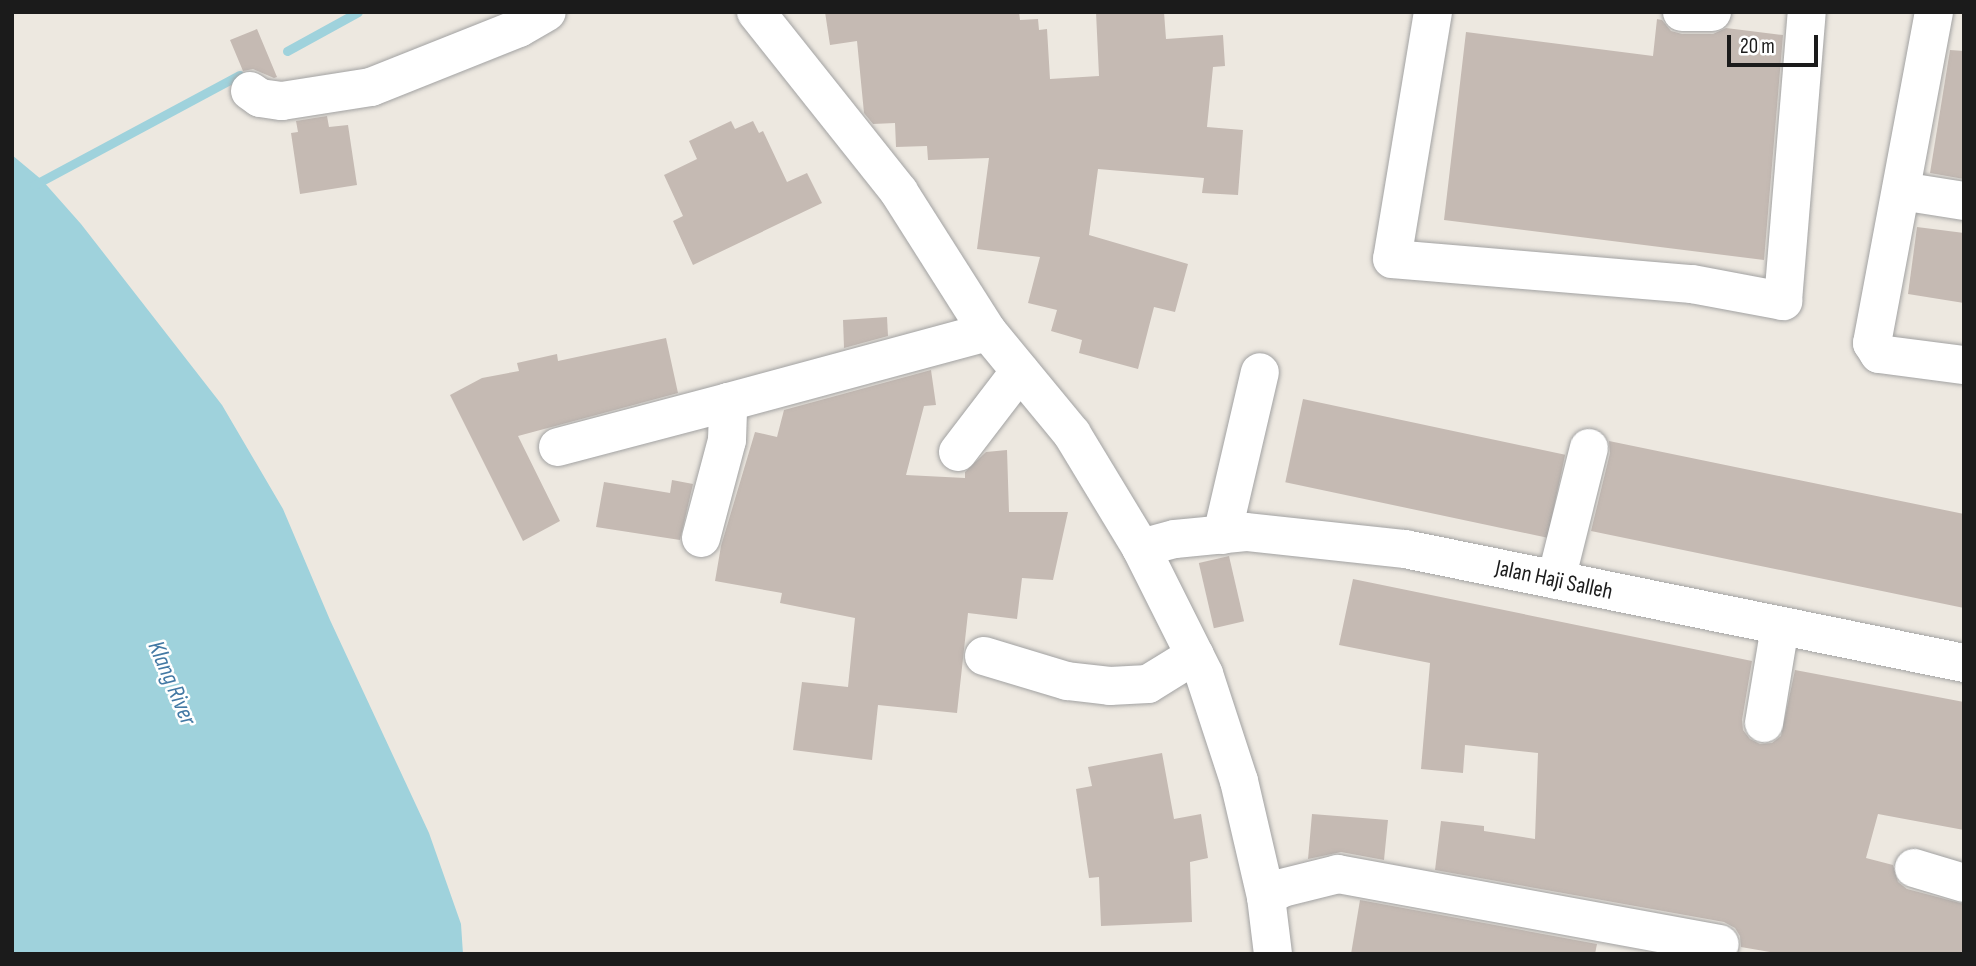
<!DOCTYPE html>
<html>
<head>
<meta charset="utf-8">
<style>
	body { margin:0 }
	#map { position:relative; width:1976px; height:966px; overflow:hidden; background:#ede8e0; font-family:"Sofia Sans Condensed",sans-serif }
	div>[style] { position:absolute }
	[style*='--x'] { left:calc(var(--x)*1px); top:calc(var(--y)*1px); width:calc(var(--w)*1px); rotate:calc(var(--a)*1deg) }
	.water>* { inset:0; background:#9fd2dc }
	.stream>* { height:9px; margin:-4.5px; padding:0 4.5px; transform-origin:4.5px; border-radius:4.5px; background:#9fd2dc }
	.building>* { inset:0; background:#c5bab3; transform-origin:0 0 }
	.roads { filter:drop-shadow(0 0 2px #a2a2a2) drop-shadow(0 0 2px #a2a2a2) }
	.minor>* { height:38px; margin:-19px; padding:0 19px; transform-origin:19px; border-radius:19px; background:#fff }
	span { translate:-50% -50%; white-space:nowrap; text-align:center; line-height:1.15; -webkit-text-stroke:5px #fff; paint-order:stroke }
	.street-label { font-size:23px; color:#1b1b1b }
	.water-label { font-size:24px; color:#4379a4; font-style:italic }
	.frame { position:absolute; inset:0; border:14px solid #1b1b1b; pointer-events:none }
	.scale { position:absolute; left:1727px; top:35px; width:91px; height:32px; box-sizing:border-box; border:4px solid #1b1b1b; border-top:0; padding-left:9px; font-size:21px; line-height:24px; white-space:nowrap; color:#1b1b1b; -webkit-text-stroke:5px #fff; paint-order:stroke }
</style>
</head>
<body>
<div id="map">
	<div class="water">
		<i style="clip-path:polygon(12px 155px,42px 180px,81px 224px,222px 405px,283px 509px,330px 620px,429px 833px,461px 924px,463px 954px,12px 954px)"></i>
	</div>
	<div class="stream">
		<i style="--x:287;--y:51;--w:81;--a:-28.8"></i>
		<i style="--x:34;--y:185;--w:233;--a:-28.2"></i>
	</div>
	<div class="building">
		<i style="clip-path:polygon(825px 12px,1019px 12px,1020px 20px,1038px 19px,1039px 30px,1047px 29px,1050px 79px,1099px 76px,1096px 12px,1164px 12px,1166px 39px,1223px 35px,1225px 66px,1213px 67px,1207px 127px,1243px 130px,1238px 195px,1202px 193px,1204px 178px,1098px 169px,1089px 235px,1188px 264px,1175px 312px,1154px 307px,1138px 369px,1079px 353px,1082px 340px,1051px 331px,1057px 310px,1028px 303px,1040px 257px,977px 249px,989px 158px,928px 160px,927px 146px,896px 147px,895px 123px,873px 124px,864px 113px,857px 41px,830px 45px)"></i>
		<i style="clip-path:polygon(1657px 19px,1662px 20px,1671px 31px,1682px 34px,1713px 34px,1726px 28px,1783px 35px,1764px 260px,1444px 220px,1466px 32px,1653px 56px)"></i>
		<i style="clip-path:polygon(257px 29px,277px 77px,274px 78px,253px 69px,243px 71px,230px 40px)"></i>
		<i style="clip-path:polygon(1950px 50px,1964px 51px,1964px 179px,1930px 173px)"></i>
		<i style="clip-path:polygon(327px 116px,329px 127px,348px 125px,357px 185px,300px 194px,291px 133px,298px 132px,296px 121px)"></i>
		<i style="clip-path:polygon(731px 121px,735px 129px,753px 121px,759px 133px,763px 131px,787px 182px,807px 173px,822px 203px,693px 265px,673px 221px,683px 216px,664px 175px,697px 159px,689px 141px)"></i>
		<i style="clip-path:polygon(1917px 227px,1964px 233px,1964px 303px,1908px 294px)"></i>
		<i style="clip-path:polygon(887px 317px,888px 336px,844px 348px,843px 320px)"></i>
		<i style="clip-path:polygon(666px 338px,678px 393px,518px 436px,560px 521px,523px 541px,450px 395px,482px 378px,519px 371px,517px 363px,557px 354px,558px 361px)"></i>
		<i style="clip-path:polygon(931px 370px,936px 405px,924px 406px,906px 475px,965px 478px,965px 472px,986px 452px,1007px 450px,1009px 512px,1068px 512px,1053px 580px,1022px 578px,1017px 619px,968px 613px,957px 713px,878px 705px,872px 760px,793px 750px,802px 682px,848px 687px,855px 618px,780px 603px,782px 593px,715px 581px,721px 546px,755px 432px,777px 437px,784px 410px)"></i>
		<i style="left:1303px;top:399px;width:268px;height:85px;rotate:12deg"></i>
		<i style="clip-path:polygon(1609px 441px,1964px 514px,1964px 608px,1591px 531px,1610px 453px)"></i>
		<i style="clip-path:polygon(672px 480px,693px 484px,680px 540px,596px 527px,604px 482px,670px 493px)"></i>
		<i style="left:1229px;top:556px;width:67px;height:31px;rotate:77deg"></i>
		<i style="clip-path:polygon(1353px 579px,1752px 661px,1742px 720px,1743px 730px,1750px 739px,1760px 744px,1772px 743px,1781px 736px,1795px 670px,1964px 702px,1964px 830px,1878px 814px,1866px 858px,1893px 865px,1898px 882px,1907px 889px,1964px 904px,1964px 954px,1781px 954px,1741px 947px,1740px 936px,1735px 928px,1724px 922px,1435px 870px,1441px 821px,1484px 826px,1484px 831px,1535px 839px,1538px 753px,1465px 745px,1463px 773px,1421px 769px,1430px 663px,1339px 645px)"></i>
		<i style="clip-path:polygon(1162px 753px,1174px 819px,1201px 814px,1208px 858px,1190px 862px,1192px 922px,1101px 926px,1099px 877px,1089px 878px,1076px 789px,1092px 786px,1088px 767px)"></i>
		<i style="clip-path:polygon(1312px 814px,1388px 820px,1384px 860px,1341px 852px,1308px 859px)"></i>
		<i style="clip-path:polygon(1360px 900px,1597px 944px,1595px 954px,1351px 954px)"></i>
	</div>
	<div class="roads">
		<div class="minor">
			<i style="--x:756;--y:12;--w:230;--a:51.5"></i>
			<i style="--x:899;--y:192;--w:166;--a:57.6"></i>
			<i style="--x:988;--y:332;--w:132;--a:50.5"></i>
			<i style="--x:1072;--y:434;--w:133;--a:58.8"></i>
			<i style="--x:1141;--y:548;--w:141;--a:63.4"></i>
			<i style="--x:1204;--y:674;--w:113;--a:71.9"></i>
			<i style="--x:1239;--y:781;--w:119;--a:76.9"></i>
			<i style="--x:1266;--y:897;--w:57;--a:83"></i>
			<i style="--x:1433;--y:12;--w:250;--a:99.4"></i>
			<i style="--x:1392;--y:259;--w:301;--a:4.8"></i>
			<i style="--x:1692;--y:284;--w:93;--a:10.6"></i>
			<i style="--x:1783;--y:301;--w:290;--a:-85.3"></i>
			<i style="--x:1682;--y:12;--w:30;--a:0"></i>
			<i style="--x:1934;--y:12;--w:337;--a:100.6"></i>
			<i style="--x:1872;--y:343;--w:13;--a:58"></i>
			<i style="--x:1879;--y:354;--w:86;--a:7.4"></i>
			<i style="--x:250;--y:91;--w:12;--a:35"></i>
			<i style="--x:260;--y:98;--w:22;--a:8"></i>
			<i style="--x:282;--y:101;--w:90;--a:-8.9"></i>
			<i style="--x:371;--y:87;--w:159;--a:-21.7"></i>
			<i style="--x:519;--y:28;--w:32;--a:-30"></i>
			<i style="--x:1901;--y:191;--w:64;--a:9"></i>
			<i style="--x:558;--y:447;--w:176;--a:-14.8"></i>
			<i style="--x:958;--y:452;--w:102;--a:-52.6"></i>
			<i style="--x:1222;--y:535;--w:167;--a:-76.9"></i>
			<i style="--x:701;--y:538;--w:101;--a:-75.1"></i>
			<i style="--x:727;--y:440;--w:38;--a:-88"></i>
			<i style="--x:728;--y:402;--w:269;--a:-15.1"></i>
			<i style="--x:1141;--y:548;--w:35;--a:-15"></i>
			<i style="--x:1175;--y:539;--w:71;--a:-5.6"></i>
			<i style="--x:1246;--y:532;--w:160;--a:6.1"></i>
			<i style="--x:1405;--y:549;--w:571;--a:11.53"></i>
			<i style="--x:1556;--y:580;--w:136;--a:-76"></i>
			<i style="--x:984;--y:656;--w:87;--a:16.8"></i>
			<i style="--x:1067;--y:681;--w:43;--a:6.6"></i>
			<i style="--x:1110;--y:686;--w:38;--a:-3"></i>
			<i style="--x:1148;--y:684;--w:55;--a:-31.7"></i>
			<i style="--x:1764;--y:723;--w:98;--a:-80.6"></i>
			<i style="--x:1914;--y:868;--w:52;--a:16.7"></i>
			<i style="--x:1266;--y:897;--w:18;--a:-29"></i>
			<i style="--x:1282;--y:888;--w:58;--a:-14"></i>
			<i style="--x:1338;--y:874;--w:388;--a:10.4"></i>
		</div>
	</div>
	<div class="street-label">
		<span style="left:1554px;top:580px;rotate:12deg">Jalan Haji Salleh</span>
	</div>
	<div class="water-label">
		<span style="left:172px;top:683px;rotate:67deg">Klang River</span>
	</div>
	<div class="frame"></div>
	<div class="scale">20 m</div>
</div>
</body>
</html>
